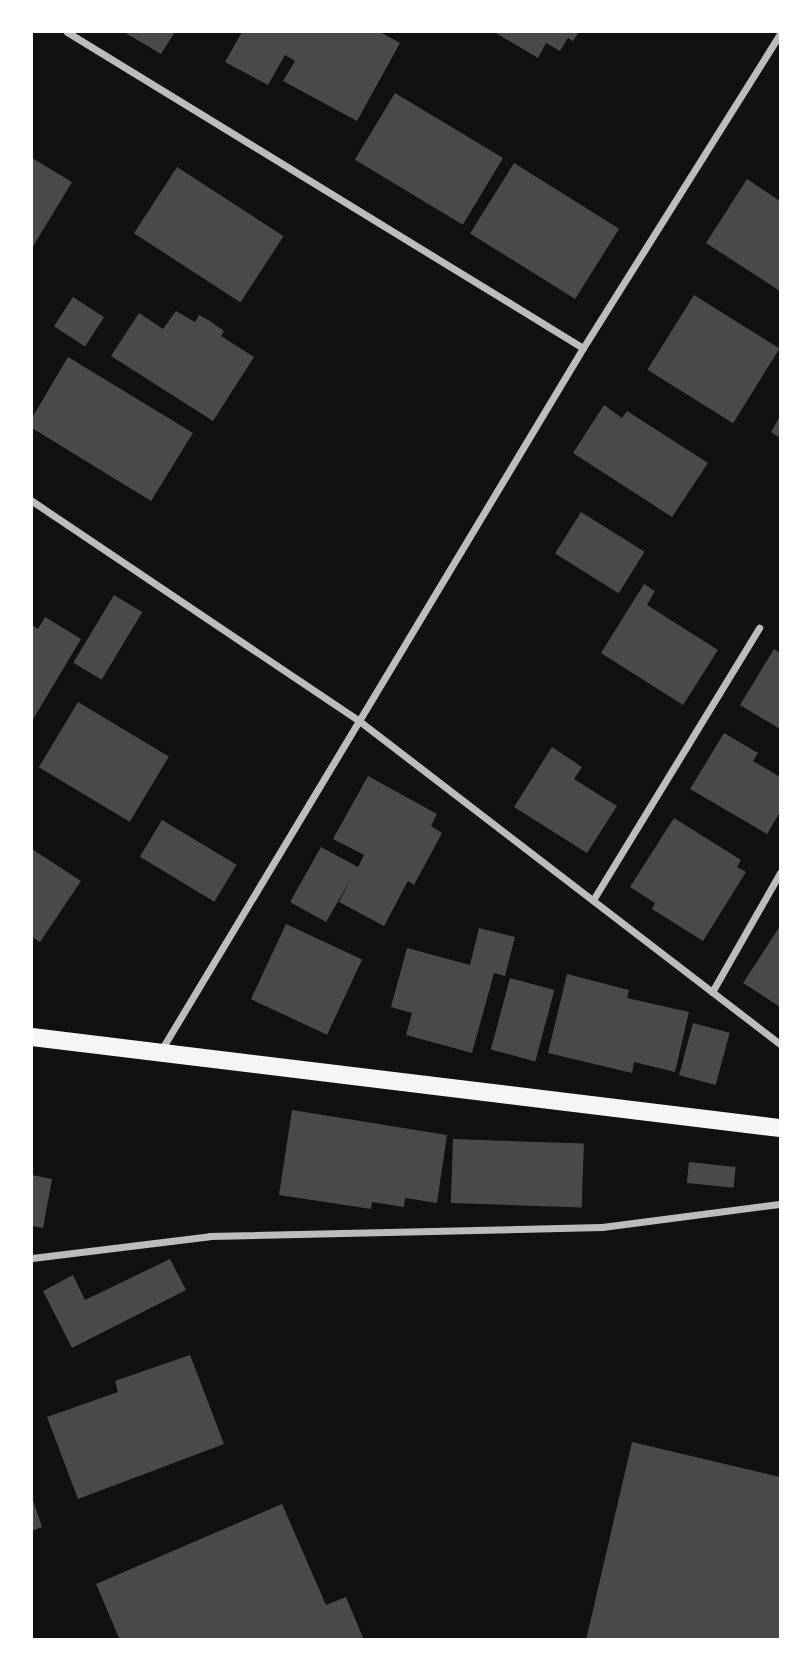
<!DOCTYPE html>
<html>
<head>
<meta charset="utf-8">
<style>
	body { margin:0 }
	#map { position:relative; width:812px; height:1671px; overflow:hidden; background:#111; font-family:"Alegreya Sans",sans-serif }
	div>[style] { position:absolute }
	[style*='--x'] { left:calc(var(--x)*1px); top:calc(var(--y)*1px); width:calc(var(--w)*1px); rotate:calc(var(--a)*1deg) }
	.building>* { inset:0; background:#4a4a4a; transform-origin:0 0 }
	.minor>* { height:7px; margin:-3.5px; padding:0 3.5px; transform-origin:3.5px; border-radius:3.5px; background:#bcbcbc }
	.primary>* { height:18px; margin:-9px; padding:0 9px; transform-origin:9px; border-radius:9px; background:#f5f5f5 }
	span { translate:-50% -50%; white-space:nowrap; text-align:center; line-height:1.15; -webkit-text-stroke:6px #fff; paint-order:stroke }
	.frame { position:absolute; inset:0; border:33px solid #fff; pointer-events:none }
</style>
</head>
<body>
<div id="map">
	<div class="building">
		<i style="clip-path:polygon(124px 32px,175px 32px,161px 54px)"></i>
		<i style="clip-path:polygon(242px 32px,380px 32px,400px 43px,357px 121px,283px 81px,295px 61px,285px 55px,268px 85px,225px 62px)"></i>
		<i style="clip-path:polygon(494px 32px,579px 32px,573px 41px,568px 38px,560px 51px,546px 43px,538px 58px)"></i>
		<i style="left:395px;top:93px;width:126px;height:78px;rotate:31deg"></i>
		<i style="clip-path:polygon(32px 158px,72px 182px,32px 248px)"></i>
		<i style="left:514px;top:163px;width:124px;height:83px;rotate:32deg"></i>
		<i style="left:177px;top:167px;width:127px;height:79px;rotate:33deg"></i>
		<i style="clip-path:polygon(747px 179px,780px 201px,780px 291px,706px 243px)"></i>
		<i style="left:694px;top:295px;width:101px;height:88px;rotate:32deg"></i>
		<i style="left:73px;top:297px;width:37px;height:35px;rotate:33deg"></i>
		<i style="clip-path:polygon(176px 311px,195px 322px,199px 315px,210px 321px,224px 331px,221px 336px,254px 357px,213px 421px,111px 356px,139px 313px,163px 329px)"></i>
		<i style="clip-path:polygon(68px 357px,193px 433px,151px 501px,32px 428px,32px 418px)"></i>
		<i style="clip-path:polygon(604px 405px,622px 418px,627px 411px,708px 463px,672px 517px,573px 453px)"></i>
		<i style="clip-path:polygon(780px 416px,780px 438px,771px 432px)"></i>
		<i style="left:581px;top:512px;width:75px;height:49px;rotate:32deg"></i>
		<i style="clip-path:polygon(644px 584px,655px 591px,647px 605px,718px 650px,683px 705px,601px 653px)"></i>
		<i style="left:114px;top:595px;width:33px;height:79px;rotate:31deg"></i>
		<i style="clip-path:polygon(45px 617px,81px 639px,32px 721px,32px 625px,38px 629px)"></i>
		<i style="clip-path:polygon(774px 649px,780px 653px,780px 729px,740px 705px)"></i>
		<i style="left:78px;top:702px;width:106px;height:76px;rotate:31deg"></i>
		<i style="clip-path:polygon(724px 733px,758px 753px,753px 761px,780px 777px,780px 812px,767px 834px,690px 789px)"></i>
		<i style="clip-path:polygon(552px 747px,582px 767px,574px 779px,617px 806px,587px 853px,514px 807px)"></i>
		<i style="clip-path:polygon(368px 776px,437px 814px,431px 826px,442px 833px,414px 885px,408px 881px,384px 926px,339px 902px,351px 879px,326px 922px,290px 902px,321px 847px,358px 867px,364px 855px,333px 839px)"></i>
		<i style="clip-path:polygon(674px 818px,741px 860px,737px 867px,746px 872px,703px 941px,652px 909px,655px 903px,630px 887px)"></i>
		<i style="left:162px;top:820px;width:87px;height:43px;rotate:31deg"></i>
		<i style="clip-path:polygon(32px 849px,81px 881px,40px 942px,32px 937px)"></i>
		<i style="left:286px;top:924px;width:84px;height:83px;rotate:25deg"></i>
		<i style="clip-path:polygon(780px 926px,780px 1007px,743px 983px)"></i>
		<i style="clip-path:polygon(479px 928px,515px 937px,505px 976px,494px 973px,472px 1053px,406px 1035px,412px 1013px,391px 1007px,407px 948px,470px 965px)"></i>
		<i style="clip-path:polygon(567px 974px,629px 990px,627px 998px,689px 1012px,675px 1072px,634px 1062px,632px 1073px,548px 1053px)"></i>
		<i style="left:510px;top:978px;width:46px;height:74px;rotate:15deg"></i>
		<i style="left:693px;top:1023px;width:38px;height:54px;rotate:15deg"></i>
		<i style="clip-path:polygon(292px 1110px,447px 1135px,437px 1203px,405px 1198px,404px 1207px,372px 1202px,371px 1209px,279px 1195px)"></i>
		<i style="left:453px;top:1139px;width:131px;height:64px;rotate:2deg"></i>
		<i style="left:689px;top:1162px;width:47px;height:21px;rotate:6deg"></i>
		<i style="clip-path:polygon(32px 1175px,52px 1179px,43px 1228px,32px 1226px)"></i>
		<i style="clip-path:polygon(170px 1259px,186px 1290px,72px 1348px,43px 1291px,73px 1275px,85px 1300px)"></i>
		<i style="clip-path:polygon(190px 1355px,224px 1444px,78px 1499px,47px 1417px,118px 1392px,115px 1381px)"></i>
		<i style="clip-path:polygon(632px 1442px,780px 1477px,780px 1640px,586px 1640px)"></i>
		<i style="clip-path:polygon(32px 1497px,42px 1527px,32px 1531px)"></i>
		<i style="clip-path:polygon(282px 1504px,326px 1605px,346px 1597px,364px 1640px,120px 1640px,96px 1584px)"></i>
	</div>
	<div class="minor">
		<i style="--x:67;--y:32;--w:605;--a:31.48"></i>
		<i style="--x:32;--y:501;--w:393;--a:33.9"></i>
		<i style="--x:358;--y:720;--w:532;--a:37.52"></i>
		<i style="--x:593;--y:900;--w:319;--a:-58.6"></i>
		<i style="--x:712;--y:992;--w:137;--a:-60.3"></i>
		<i style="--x:160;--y:1052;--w:821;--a:-59"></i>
		<i style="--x:583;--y:348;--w:371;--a:-57.9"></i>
		<i style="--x:32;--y:1258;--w:179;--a:-7"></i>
		<i style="--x:210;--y:1236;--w:392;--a:-1.3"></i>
		<i style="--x:602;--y:1227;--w:179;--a:-7.4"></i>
	</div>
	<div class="primary">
		<i style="--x:32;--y:1037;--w:754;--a:6.94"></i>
	</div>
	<div class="frame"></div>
</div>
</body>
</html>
